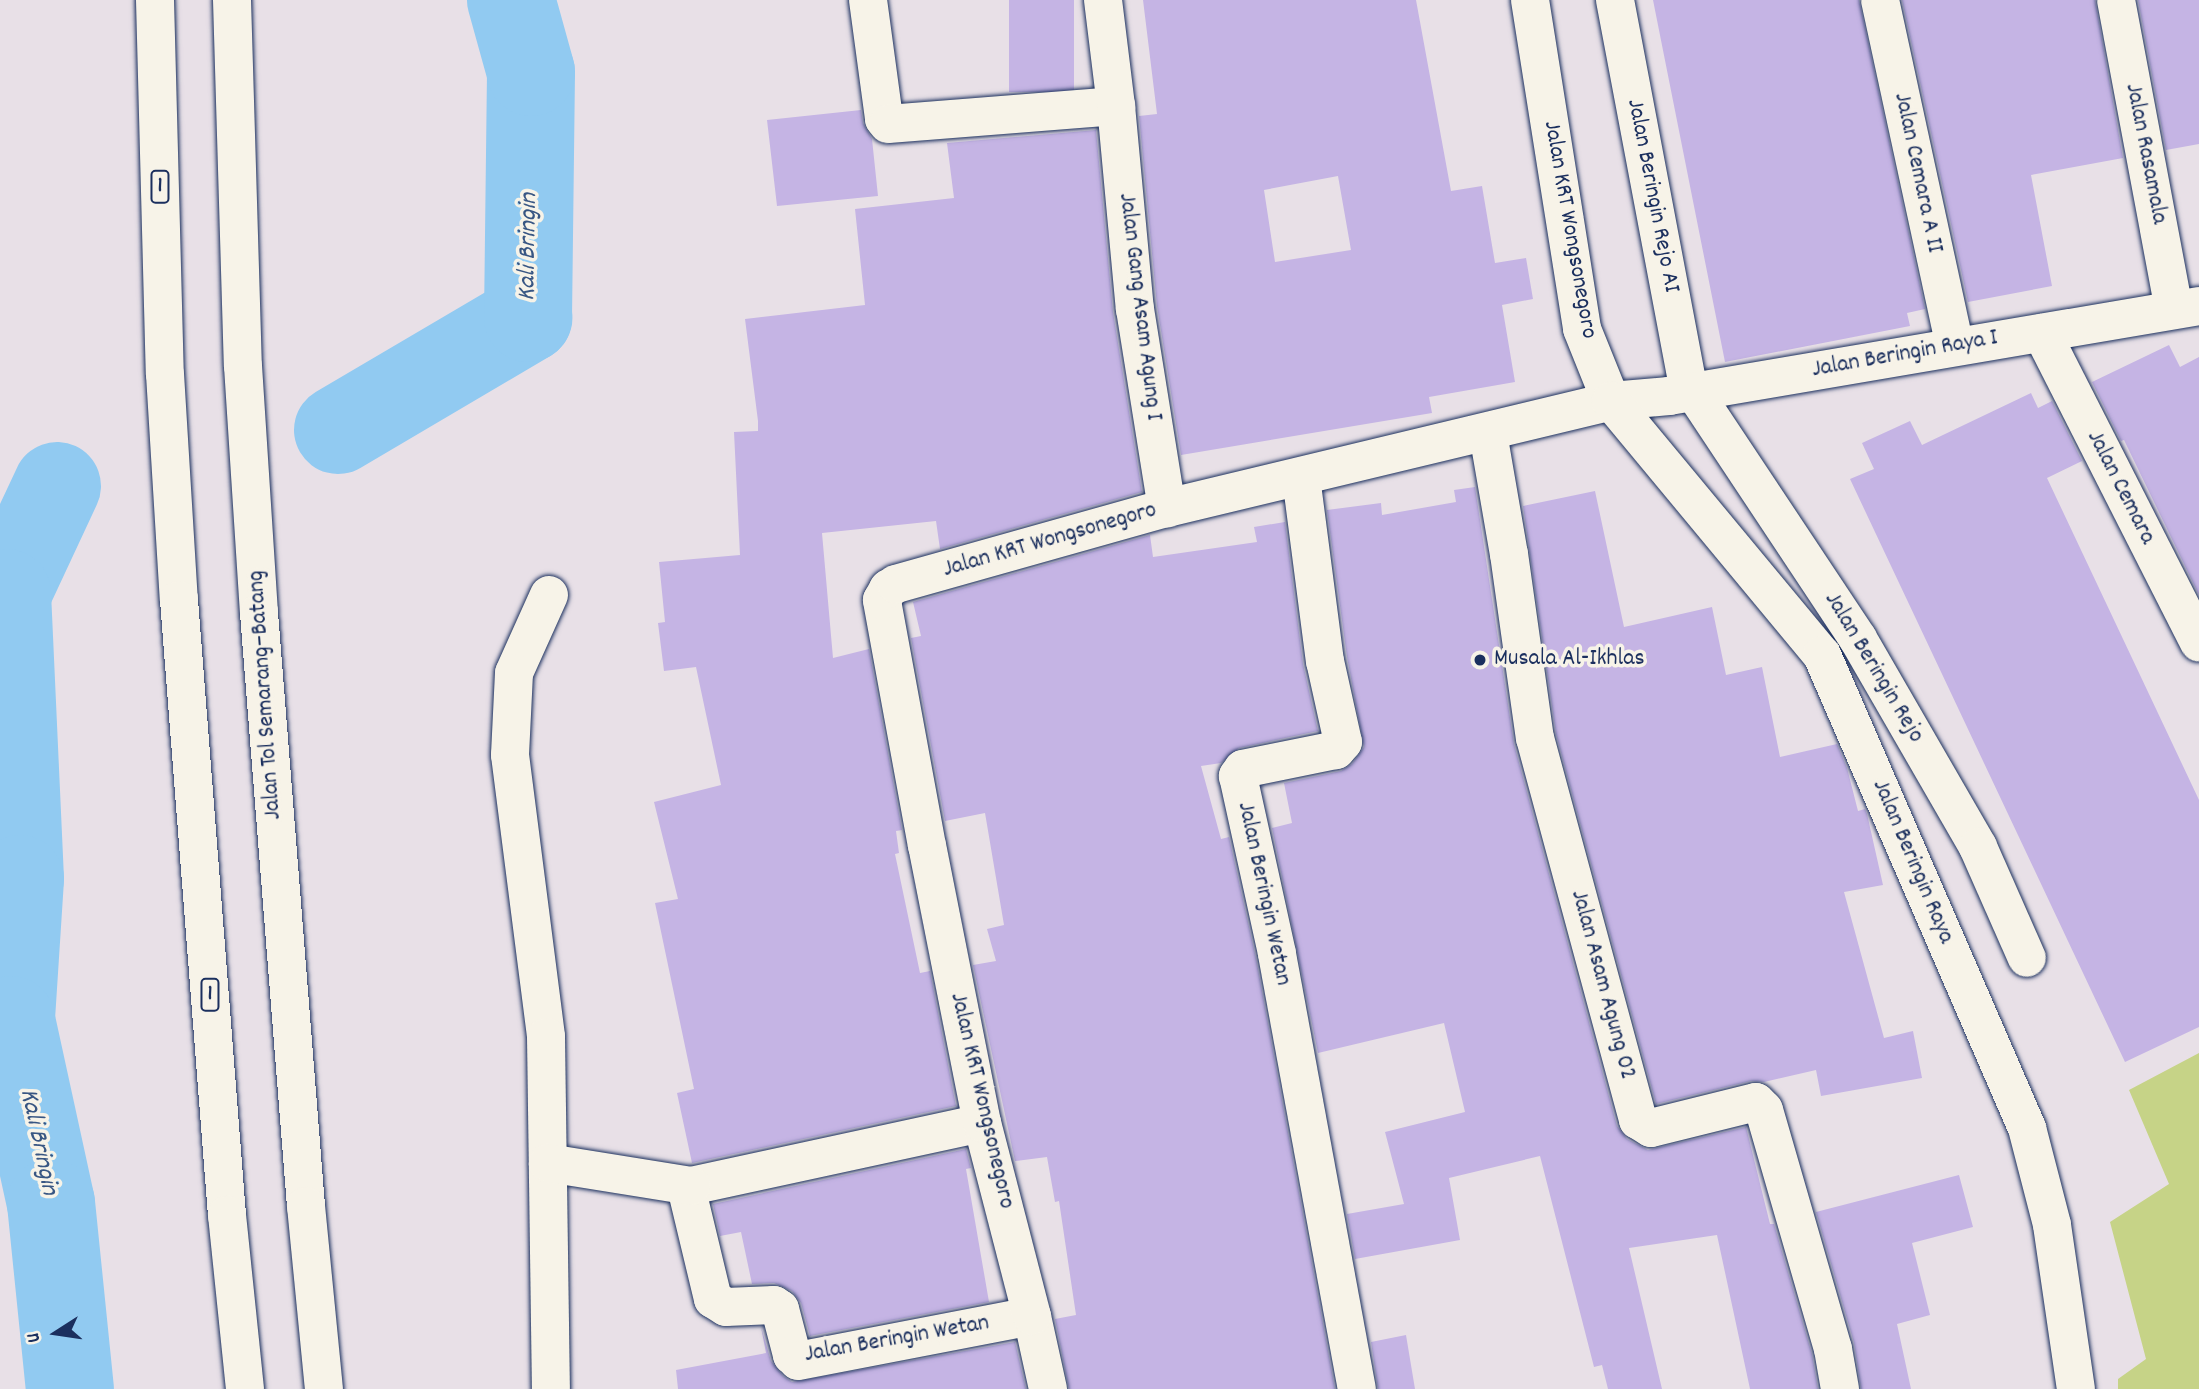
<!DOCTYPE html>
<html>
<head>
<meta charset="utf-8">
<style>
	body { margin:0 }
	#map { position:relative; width:2199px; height:1389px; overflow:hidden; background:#e8e0e7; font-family:Dekko,sans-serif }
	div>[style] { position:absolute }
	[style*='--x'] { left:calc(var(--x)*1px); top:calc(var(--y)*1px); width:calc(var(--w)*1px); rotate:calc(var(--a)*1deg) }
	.green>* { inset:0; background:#c6d387 }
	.river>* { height:88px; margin:-44px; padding:0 44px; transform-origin:44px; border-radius:44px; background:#91caf1 }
	.building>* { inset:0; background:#c5b4e4; transform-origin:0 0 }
	.roads { filter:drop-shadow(0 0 2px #1b2f5e) drop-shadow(0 0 2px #1b2f5e) }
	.minor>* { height:38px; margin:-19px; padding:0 19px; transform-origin:19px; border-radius:19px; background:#f7f3e8 }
	.tertiary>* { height:38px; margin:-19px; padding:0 19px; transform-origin:19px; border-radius:19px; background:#f7f3e8 }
	.motorway>* { height:38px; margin:-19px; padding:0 19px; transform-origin:19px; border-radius:19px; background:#f7f3e8 }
	.dots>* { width:19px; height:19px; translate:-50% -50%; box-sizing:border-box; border:4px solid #f7f3e8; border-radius:50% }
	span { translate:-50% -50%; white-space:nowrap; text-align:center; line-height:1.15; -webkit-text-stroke:7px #f7f3e8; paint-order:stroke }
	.shield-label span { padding:2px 5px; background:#f7f3e8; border:2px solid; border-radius:5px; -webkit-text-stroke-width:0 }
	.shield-label { font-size:23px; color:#1b2f5e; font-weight:700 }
	.street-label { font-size:24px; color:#1b2f5e }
	.poi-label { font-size:24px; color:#1b2f5e }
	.left { translate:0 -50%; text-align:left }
	.water-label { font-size:26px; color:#385683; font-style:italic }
	.north { position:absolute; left:21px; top:1298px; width:70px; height:70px; -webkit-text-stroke:5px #f7f3e8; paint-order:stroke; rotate:258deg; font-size:19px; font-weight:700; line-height:28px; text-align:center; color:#1b2f5e }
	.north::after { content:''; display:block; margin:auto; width:24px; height:32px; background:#1b2f5e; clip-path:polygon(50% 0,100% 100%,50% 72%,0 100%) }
</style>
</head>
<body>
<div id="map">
	<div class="green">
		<i style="clip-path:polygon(2199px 1053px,2199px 1389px,2118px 1389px,2118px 1379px,2146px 1359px,2110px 1222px,2169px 1184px,2129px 1090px)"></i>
	</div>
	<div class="river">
		<i style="--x:338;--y:430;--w:221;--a:-30.5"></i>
		<i style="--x:528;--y:318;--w:246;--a:-89.3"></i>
		<i style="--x:531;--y:72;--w:75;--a:-105.5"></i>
		<i style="--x:57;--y:486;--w:118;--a:115"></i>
		<i style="--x:7;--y:593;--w:286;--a:87.4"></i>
		<i style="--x:20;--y:879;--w:141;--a:93.7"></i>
		<i style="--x:11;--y:1020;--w:187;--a:77.7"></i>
		<i style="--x:51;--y:1203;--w:187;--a:84.2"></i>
	</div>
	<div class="building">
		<i style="left:1009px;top:0;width:65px;height:92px"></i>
		<i style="clip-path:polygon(evenodd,1143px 0,1416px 0,1451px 191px,1482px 186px,1495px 263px,1526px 258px,1533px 299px,1502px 305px,1515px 382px,1429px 397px,1432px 413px,1181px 455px,1157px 306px,1139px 116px,1157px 114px,1143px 0,1338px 176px,1351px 250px,1275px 262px,1264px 190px,1338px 176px)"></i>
		<i style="clip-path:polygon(1653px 0,1859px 0,1925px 309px,1907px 313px,1910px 326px,1725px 362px)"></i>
		<i style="clip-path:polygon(1902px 0,2095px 0,2123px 158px,2031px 175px,2052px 286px,1968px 302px)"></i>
		<i style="clip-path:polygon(2138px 0,2199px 0,2199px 144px,2166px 150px)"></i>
		<i style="clip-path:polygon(861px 110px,863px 123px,872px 139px,878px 196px,777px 206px,767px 120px)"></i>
		<i style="clip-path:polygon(1096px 130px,1113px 312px,1142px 492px,940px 549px,936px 521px,822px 533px,833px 658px,869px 649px,902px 830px,896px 831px,899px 853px,895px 854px,920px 973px,930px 971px,956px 1106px,692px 1163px,677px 1093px,694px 1089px,655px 903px,678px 899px,654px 802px,721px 785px,696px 667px,664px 671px,658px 623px,665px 622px,659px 562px,740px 555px,734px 432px,758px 431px,758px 421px,745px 319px,865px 305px,855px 209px,954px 198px,947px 143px)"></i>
		<i style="clip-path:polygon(2169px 345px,2180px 367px,2199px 357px,2199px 595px,2124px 440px,2121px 441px,2092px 382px)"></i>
		<i style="clip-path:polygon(2031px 393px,2038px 408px,2052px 401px,2082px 461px,2047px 478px,2199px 800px,2199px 1027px,2125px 1062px,1850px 479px,1874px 469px,1862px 443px,1910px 421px,1922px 445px)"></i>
		<i style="clip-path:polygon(1475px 487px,1514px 744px,1617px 1126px,1627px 1139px,1648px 1150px,1746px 1127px,1770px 1224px,1774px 1224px,1812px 1354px,1818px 1389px,1750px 1389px,1717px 1235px,1629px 1248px,1662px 1389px,1608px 1389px,1602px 1365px,1594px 1367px,1540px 1156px,1449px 1178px,1460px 1240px,1355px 1259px,1347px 1214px,1404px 1204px,1385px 1132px,1465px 1112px,1444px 1023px,1318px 1053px,1272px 828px,1292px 823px,1284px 783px,1341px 771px,1352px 764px,1364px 747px,1347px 657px,1327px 510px,1381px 503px,1382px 515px,1456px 502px,1454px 490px)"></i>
		<i style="clip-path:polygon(1595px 491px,1624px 627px,1712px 607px,1726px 675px,1762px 667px,1780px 757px,1837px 744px,1847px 768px,1858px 811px,1865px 809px,1867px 814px,1883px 885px,1844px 892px,1884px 1038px,1913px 1031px,1922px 1078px,1821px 1096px,1816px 1070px,1764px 1082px,1751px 1081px,1656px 1104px,1556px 734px,1523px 506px)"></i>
		<i style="clip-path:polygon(1285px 522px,1303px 664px,1318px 731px,1239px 748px,1221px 763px,1201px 766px,1221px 839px,1229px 837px,1256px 958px,1335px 1389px,1069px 1389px,1055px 1319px,1076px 1315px,1059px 1201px,1055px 1202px,1047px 1157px,1015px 1161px,973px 965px,996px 961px,987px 929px,1004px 925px,985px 813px,945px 821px,911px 638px,921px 636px,913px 602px,1150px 535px,1153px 557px,1257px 542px,1254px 527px)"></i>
		<i style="clip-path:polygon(966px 1149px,971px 1168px,966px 1169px,989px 1302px,810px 1336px,801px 1303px,792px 1291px,774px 1283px,752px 1284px,741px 1232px,720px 1236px,713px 1204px)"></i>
		<i style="clip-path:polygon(1959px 1175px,1973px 1227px,1912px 1243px,1930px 1315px,1897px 1324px,1911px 1389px,1861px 1389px,1854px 1343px,1816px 1212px)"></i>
		<i style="clip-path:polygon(761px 1327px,771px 1361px,783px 1376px,792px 1382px,1015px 1342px,1026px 1389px,678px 1389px,676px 1370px,766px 1353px)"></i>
		<i style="clip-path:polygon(1406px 1335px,1415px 1389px,1378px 1389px,1371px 1342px)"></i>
	</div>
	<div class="roads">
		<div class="minor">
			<i style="--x:868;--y:0;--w:120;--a:82.3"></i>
			<i style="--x:884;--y:119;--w:6;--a:51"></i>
			<i style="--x:888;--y:124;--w:229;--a:-4.5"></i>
			<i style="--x:1103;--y:0;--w:107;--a:83"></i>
			<i style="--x:1116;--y:106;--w:204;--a:84.7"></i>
			<i style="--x:1135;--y:309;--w:202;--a:80.9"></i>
			<i style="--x:1615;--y:0;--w:400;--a:79.3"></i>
			<i style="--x:1880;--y:0;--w:354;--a:77.8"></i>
			<i style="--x:2116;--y:0;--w:314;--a:79.4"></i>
			<i style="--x:2042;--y:333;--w:347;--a:63.1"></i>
			<i style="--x:1694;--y:392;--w:296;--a:56.4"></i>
			<i style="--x:1858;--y:639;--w:240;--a:60"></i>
			<i style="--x:1978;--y:847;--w:121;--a:66.2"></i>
			<i style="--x:1488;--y:433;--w:123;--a:80.2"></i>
			<i style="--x:1509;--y:554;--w:186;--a:82"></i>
			<i style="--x:1535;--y:738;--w:396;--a:74.9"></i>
			<i style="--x:1638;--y:1120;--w:15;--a:32"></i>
			<i style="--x:1651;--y:1128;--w:108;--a:-13.9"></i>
			<i style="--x:1756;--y:1102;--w:11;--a:45"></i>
			<i style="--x:1764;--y:1110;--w:249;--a:73.9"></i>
			<i style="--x:1833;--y:1349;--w:41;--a:80.1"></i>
			<i style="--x:1301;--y:477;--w:186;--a:82.6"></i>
			<i style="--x:1325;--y:661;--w:83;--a:77.5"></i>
			<i style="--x:1343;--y:742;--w:11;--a:131"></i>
			<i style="--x:1336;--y:750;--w:95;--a:168.5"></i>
			<i style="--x:1243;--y:769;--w:9;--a:126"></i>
			<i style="--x:1238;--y:776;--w:182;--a:77.6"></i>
			<i style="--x:1277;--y:954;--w:442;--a:79.6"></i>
			<i style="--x:549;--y:595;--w:85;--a:114.2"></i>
			<i style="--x:514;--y:673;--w:82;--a:92.8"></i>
			<i style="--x:510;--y:755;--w:284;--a:82.7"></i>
			<i style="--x:546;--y:1037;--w:352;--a:89.2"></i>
			<i style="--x:982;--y:1123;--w:298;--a:167.8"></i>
			<i style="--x:691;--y:1186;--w:9;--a:108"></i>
			<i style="--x:688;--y:1195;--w:107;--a:76.5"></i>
			<i style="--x:713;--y:1299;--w:15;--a:32"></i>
			<i style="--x:726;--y:1307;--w:48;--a:-2.4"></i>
			<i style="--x:774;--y:1305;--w:7;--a:34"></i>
			<i style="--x:780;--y:1309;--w:48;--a:75.4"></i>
			<i style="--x:792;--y:1355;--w:8;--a:45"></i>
			<i style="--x:798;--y:1361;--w:238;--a:-10.9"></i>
			<i style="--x:548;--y:1163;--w:145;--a:9.1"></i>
			<i style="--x:1048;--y:1389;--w:75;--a:-102.4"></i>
			<i style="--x:1032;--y:1316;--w:199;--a:-104.5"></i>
			<i style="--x:982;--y:1123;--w:282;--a:-101.2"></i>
			<i style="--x:927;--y:846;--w:250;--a:-100.4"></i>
			<i style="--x:882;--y:600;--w:13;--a:-61"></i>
			<i style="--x:888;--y:589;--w:9;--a:-32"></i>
			<i style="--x:896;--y:584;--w:281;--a:-15.7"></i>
			<i style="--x:1167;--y:508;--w:457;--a:-13.5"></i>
			<i style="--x:1611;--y:401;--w:58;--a:-4.9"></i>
			<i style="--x:1669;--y:396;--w:538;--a:-9.64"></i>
		</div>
		<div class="tertiary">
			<i style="--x:1530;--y:0;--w:333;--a:81"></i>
			<i style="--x:1582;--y:329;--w:78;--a:68.1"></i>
			<i style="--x:1611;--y:401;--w:330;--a:50.3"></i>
			<i style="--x:1822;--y:655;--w:516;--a:66.57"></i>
			<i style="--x:2027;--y:1128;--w:100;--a:75.5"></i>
			<i style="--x:2052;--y:1225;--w:166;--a:81.7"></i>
		</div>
		<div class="motorway">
			<i style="--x:155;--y:0;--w:374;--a:88.5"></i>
			<i style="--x:165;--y:374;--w:226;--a:86.5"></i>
			<i style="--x:179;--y:600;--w:617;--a:85.54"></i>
			<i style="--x:227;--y:1215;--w:175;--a:84.1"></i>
			<i style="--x:232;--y:0;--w:366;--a:88.3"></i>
			<i style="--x:243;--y:366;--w:248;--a:86.3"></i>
			<i style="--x:259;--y:613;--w:595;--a:85.47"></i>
			<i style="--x:306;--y:1206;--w:184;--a:84.4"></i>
		</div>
	</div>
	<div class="dots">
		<i style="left:1480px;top:660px;background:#1b2f5e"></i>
	</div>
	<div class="shield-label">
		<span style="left:160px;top:187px">1</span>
		<span style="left:210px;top:995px">1</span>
	</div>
	<div class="street-label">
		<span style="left:2145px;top:154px;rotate:79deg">Jalan Rasamala</span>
		<span style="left:1917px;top:173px;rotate:78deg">Jalan Cemara A II</span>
		<span style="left:1652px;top:196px;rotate:79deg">Jalan Beringin Rejo AI</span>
		<span style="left:1569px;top:230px;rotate:80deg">Jalan KRT Wongsonegoro</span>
		<span style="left:1139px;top:307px;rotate:83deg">Jalan Gang Asam Agung I</span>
		<span style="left:1905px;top:355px;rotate:-10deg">Jalan Beringin Raya I</span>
		<span style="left:2120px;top:488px;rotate:63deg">Jalan Cemara</span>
		<span style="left:1050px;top:541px;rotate:-16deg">Jalan KRT Wongsonegoro</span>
		<span style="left:1873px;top:668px;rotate:59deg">Jalan Beringin Rejo</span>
		<span style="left:266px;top:695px;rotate:-94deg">Jalan Tol Semarang–Batang</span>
		<span style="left:1912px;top:862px;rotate:67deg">Jalan Beringin Raya</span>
		<span style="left:1263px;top:894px;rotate:78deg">Jalan Beringin Wetan</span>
		<span style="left:1602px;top:985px;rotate:75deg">Jalan Asam Agung 02</span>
		<span style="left:981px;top:1101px;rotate:77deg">Jalan KRT Wongsonegoro</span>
		<span style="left:897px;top:1340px;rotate:-10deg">Jalan Beringin Wetan</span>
	</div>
	<div class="poi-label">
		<span class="left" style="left:1494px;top:660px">Musala Al-Ikhlas</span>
	</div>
	<div class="water-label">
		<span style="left:529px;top:247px;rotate:-89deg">Kali Bringin</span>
		<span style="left:38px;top:1142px;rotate:78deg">Kali Bringin</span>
	</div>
	<div class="north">U</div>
</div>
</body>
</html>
